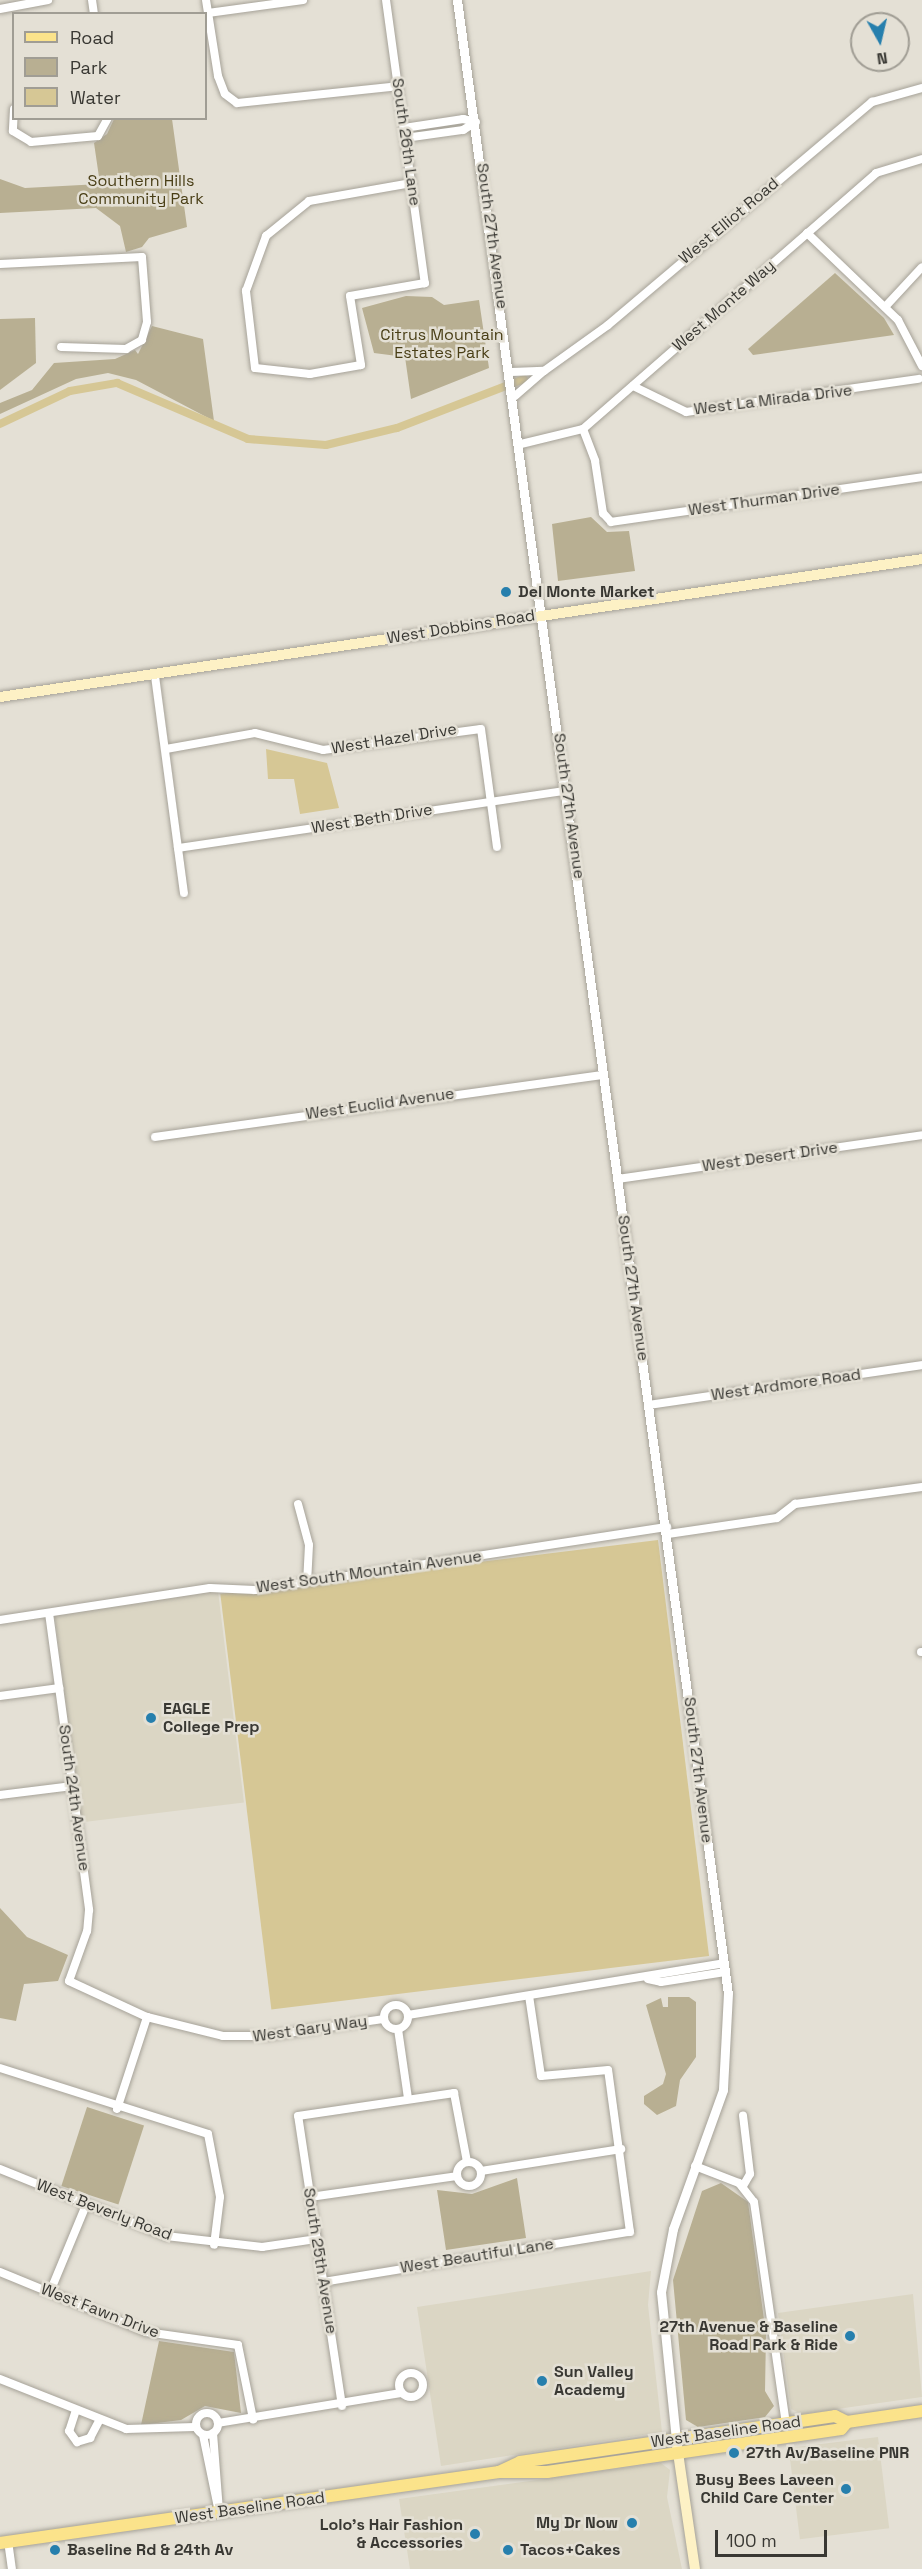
<!DOCTYPE html>
<html>
<head>
<meta charset="utf-8">
<style>
	body { margin:0 }
	#map { position:relative; width:922px; height:2569px; overflow:hidden; background:#e4e0d5; font-family:"Space Grotesk",sans-serif }
	div>[style] { position:absolute }
	[style*='--x'] { left:calc(var(--x)*1px); top:calc(var(--y)*1px); width:calc(var(--w)*1px); rotate:calc(var(--a)*1deg) }
	.built>* { inset:0; background:#dbd6c4; transform-origin:0 0 }
	.green>* { inset:0; background:#b8af92; transform-origin:0 0 }
	.water>* { inset:0; background:#d6c795; transform-origin:0 0 }
	.canal>* { height:8px; margin:-4px; padding:0 4px; transform-origin:4px; border-radius:4px; background:#d6c795 }
	.roads { filter:drop-shadow(0 0 2px #a6a298) drop-shadow(0 0 2px #a6a298) }
	.minor>* { height:8px; margin:-4px; padding:0 4px; transform-origin:4px; border-radius:4px; background:#fff }
	.minor>.ring { margin:-4px; padding:0; box-sizing:content-box; background:none; border:8px solid #fff; border-radius:50% }
	.tertiary>* { height:9px; margin:-4.5px; padding:0 4.5px; transform-origin:4.5px; border-radius:4.5px; background:#fff }
	.secondary>* { height:10px; margin:-5px; padding:0 5px; transform-origin:5px; border-radius:5px; background:#fdf1c5 }
	.primary>* { height:12px; margin:-6px; padding:0 6px; transform-origin:6px; border-radius:6px; background:#fbe38b }
	.dots>* { width:16px; height:16px; translate:-50% -50%; box-sizing:border-box; border:3px solid #e4e0d5; border-radius:50% }
	span { translate:-50% -50%; white-space:nowrap; text-align:center; line-height:1.15; -webkit-text-stroke:5px #e4e0d5; paint-order:stroke }
	.street-label { font-size:16px; color:#393833 }
	.park-label { font-size:16px; color:#493e16 }
	.poi-label { font-size:16px; color:#393833; font-weight:700 }
	.left { translate:0 -50%; text-align:left }
	.right { translate:-100% -50%; text-align:right }
	.legend { position:absolute; left:12px; top:12px; width:195px; height:108px; box-sizing:border-box; background:#e4e0d5; border:2px solid #a09d94; margin:0; padding:8px 10px; list-style:none; font-size:18px; color:#393833 }
	.legend li { display:flex; align-items:center; gap:12px; height:30px }
	.legend b { width:30px; border:2px solid #a09d94 }
	.north { position:absolute; left:850px; top:12px; width:60px; height:60px; box-sizing:border-box; background:#e4e0d5; border:2px solid #a09d94; border-radius:50%; rotate:172deg; font-size:16px; font-weight:700; line-height:24px; text-align:center; color:#393833 }
	.north::after { content:''; display:block; margin:auto; width:21px; height:27px; background:#267fad; clip-path:polygon(50% 0,100% 100%,50% 72%,0 100%) }
	.scale { position:absolute; left:715px; top:2530px; width:112px; height:27px; box-sizing:border-box; border:3px solid #393833; border-top:0; padding-left:8px; font-size:18px; line-height:21px; white-space:nowrap; color:#393833; -webkit-text-stroke:4px #e4e0d5; paint-order:stroke }
</style>
</head>
<body>
<div id="map">
	<div class="built">
		<i style="left:218px;top:1591px;width:213px;height:165px;rotate:83deg"></i>
		<i style="clip-path:polygon(651px 2271px,648px 2305px,662px 2432px,441px 2466px,417px 2307px)"></i>
		<i style="clip-path:polygon(913px 2294px,922px 2397px,802px 2414px,791px 2409px,778px 2313px)"></i>
		<i style="left:878px;top:2437px;width:92px;height:90px;rotate:83deg"></i>
		<i style="clip-path:polygon(661px 2463px,670px 2470px,667px 2497px,682px 2569px,410px 2569px,399px 2499px)"></i>
	</div>
	<div class="green">
		<i style="clip-path:polygon(114px 119px,172px 119px,187px 227px,149px 238px,142px 247px,126px 252px,120px 226px,96px 208px,0 213px,0 179px,25px 188px,100px 184px,94px 143px,107px 134px)"></i>
		<i style="clip-path:polygon(835px 273px,884px 318px,894px 335px,753px 355px,748px 349px)"></i>
		<i style="clip-path:polygon(406px 296px,432px 297px,444px 305px,479px 300px,489px 368px,411px 399px,405px 357px,374px 353px,362px 308px)"></i>
		<i style="clip-path:polygon(35px 318px,36px 363px,0 390px,0 319px)"></i>
		<i style="clip-path:polygon(152px 326px,203px 339px,214px 421px,136px 380px,108px 373px,76px 379px,0 414px,0 403px,32px 390px,54px 363px,115px 359px,135px 350px,138px 354px)"></i>
		<i style="clip-path:polygon(591px 517px,607px 532px,629px 531px,635px 571px,558px 581px,552px 524px)"></i>
		<i style="clip-path:polygon(0 1908px,27px 1937px,68px 1955px,58px 1981px,24px 1984px,16px 2021px,0 2018px)"></i>
		<i style="clip-path:polygon(668px 1997px,689px 1997px,696px 2002px,696px 2057px,680px 2080px,676px 2106px,657px 2115px,644px 2104px,644px 2096px,663px 2084px,666px 2074px,646px 2005px,661px 1998px,663px 2007px,668px 2007px)"></i>
		<i style="left:87px;top:2107px;width:60px;height:83px;rotate:18deg"></i>
		<i style="clip-path:polygon(517px 2178px,526px 2238px,446px 2250px,437px 2190px,472px 2194px)"></i>
		<i style="clip-path:polygon(721px 2183px,748px 2202px,766px 2334px,765px 2391px,774px 2406px,765px 2417px,698px 2427px,686px 2420px,673px 2280px,702px 2191px)"></i>
		<i style="clip-path:polygon(159px 2341px,234px 2352px,241px 2413px,205px 2406px,181px 2420px,141px 2425px)"></i>
	</div>
	<div class="water">
		<i style="clip-path:polygon(266px 749px,327px 763px,339px 808px,300px 814px,294px 779px,268px 779px)"></i>
		<i style="left:658px;top:1540px;width:419px;height:441px;rotate:83deg"></i>
	</div>
	<div class="canal">
		<i style="--x:0;--y:424;--w:77;--a:-25.2"></i>
		<i style="--x:70;--y:391;--w:48;--a:-9.7"></i>
		<i style="--x:117;--y:383;--w:142;--a:23.1"></i>
		<i style="--x:248;--y:439;--w:78;--a:4.4"></i>
		<i style="--x:326;--y:445;--w:73;--a:-13.5"></i>
		<i style="--x:397;--y:428;--w:136;--a:-21.1"></i>
	</div>
	<div class="roads">
		<div class="minor">
			<i style="--x:92;--y:0;--w:14;--a:82"></i>
			<i style="--x:206;--y:0;--w:77;--a:81"></i>
			<i style="--x:218;--y:76;--w:19;--a:69"></i>
			<i style="--x:225;--y:94;--w:15;--a:37"></i>
			<i style="--x:237;--y:103;--w:162;--a:-6"></i>
			<i style="--x:386;--y:0;--w:286;--a:82.2"></i>
			<i style="--x:425;--y:283;--w:76;--a:170.2"></i>
			<i style="--x:350;--y:296;--w:70;--a:80.9"></i>
			<i style="--x:361;--y:365;--w:52;--a:170"></i>
			<i style="--x:310;--y:374;--w:55;--a:-173.8"></i>
			<i style="--x:255;--y:368;--w:78;--a:-96.7"></i>
			<i style="--x:246;--y:291;--w:59;--a:-70"></i>
			<i style="--x:266;--y:236;--w:55;--a:-39.1"></i>
			<i style="--x:309;--y:201;--w:104;--a:-10"></i>
			<i style="--x:0;--y:9;--w:49;--a:-10.6"></i>
			<i style="--x:208;--y:13;--w:96;--a:-7.8"></i>
			<i style="--x:14;--y:109;--w:22;--a:93"></i>
			<i style="--x:13;--y:131;--w:21;--a:31"></i>
			<i style="--x:31;--y:142;--w:67;--a:-5.1"></i>
			<i style="--x:98;--y:136;--w:21;--a:-61"></i>
			<i style="--x:404;--y:128;--w:60;--a:-8.7"></i>
			<i style="--x:463;--y:119;--w:13;--a:13"></i>
			<i style="--x:405;--y:138;--w:59;--a:-7.9"></i>
			<i style="--x:463;--y:130;--w:15;--a:-32"></i>
			<i style="--x:807;--y:233;--w:126;--a:43.7"></i>
			<i style="--x:898;--y:320;--w:52;--a:62.4"></i>
			<i style="--x:0;--y:264;--w:142;--a:-2.8"></i>
			<i style="--x:142;--y:257;--w:65;--a:85.6"></i>
			<i style="--x:147;--y:322;--w:19;--a:106"></i>
			<i style="--x:142;--y:340;--w:18;--a:151"></i>
			<i style="--x:126;--y:349;--w:65;--a:-178.2"></i>
			<i style="--x:885;--y:307;--w:54;--a:-47.2"></i>
			<i style="--x:511;--y:372;--w:33;--a:-2"></i>
			<i style="--x:544;--y:371;--w:79;--a:-35.7"></i>
			<i style="--x:608;--y:325;--w:346;--a:-40.2"></i>
			<i style="--x:872;--y:102;--w:52;--a:-15.6"></i>
			<i style="--x:633;--y:386;--w:59;--a:26.1"></i>
			<i style="--x:686;--y:412;--w:235;--a:-8.1"></i>
			<i style="--x:515;--y:396;--w:37;--a:-41"></i>
			<i style="--x:583;--y:429;--w:34;--a:69"></i>
			<i style="--x:595;--y:461;--w:53;--a:81.3"></i>
			<i style="--x:603;--y:513;--w:12;--a:48"></i>
			<i style="--x:611;--y:522;--w:314;--a:-8.2"></i>
			<i style="--x:521;--y:444;--w:64;--a:-13.6"></i>
			<i style="--x:583;--y:429;--w:389;--a:-41.1"></i>
			<i style="--x:876;--y:173;--w:48;--a:-16.9"></i>
			<i style="--x:155;--y:676;--w:219;--a:82.4"></i>
			<i style="--x:166;--y:749;--w:90;--a:-10.2"></i>
			<i style="--x:255;--y:733;--w:70;--a:14"></i>
			<i style="--x:323;--y:750;--w:159;--a:-7.6"></i>
			<i style="--x:481;--y:729;--w:119;--a:82.3"></i>
			<i style="--x:178;--y:848;--w:392;--a:-8.4"></i>
			<i style="--x:155;--y:1137;--w:453;--a:-7.9"></i>
			<i style="--x:618;--y:1179;--w:307;--a:-8.2"></i>
			<i style="--x:649;--y:1405;--w:276;--a:-8.3"></i>
			<i style="--x:298;--y:1504;--w:42;--a:75"></i>
			<i style="--x:309;--y:1545;--w:37;--a:93"></i>
			<i style="--x:668;--y:1534;--w:110;--a:-8.4"></i>
			<i style="--x:777;--y:1518;--w:23;--a:-38"></i>
			<i style="--x:795;--y:1504;--w:128;--a:-7.6"></i>
			<i style="--x:49;--y:1613;--w:300;--a:82.3"></i>
			<i style="--x:89;--y:1910;--w:21;--a:95"></i>
			<i style="--x:87;--y:1931;--w:53;--a:109.8"></i>
			<i style="--x:69;--y:1981;--w:86;--a:24.8"></i>
			<i style="--x:147;--y:2017;--w:78;--a:14"></i>
			<i style="--x:223;--y:2036;--w:44;--a:0"></i>
			<i style="--x:267;--y:2036;--w:117;--a:-8.3"></i>
			<i style="--x:0;--y:1620;--w:212;--a:-8.7"></i>
			<i style="--x:210;--y:1588;--w:45;--a:2.5"></i>
			<i style="--x:255;--y:1590;--w:417;--a:-8.7"></i>
			<i style="--x:921;--y:1652;--w:1;--a:0"></i>
			<i style="--x:0;--y:1696;--w:60;--a:-7.7"></i>
			<i style="--x:0;--y:1795;--w:73;--a:-7.1"></i>
			<i style="--x:648;--y:1979;--w:13;--a:13"></i>
			<i style="--x:661;--y:1982;--w:65;--a:-8.9"></i>
			<i class="ring" style="left:384px;top:2005px;width:16px;height:16px"></i>
			<i style="--x:408;--y:2015;--w:320;--a:-9.3"></i>
			<i style="--x:398;--y:2029;--w:70;--a:81.8"></i>
			<i style="--x:0;--y:2068;--w:218;--a:17.6"></i>
			<i style="--x:208;--y:2134;--w:64;--a:79.2"></i>
			<i style="--x:220;--y:2197;--w:48;--a:97.1"></i>
			<i style="--x:117;--y:2109;--w:97;--a:-71.9"></i>
			<i class="ring" style="left:457px;top:2162px;width:16px;height:16px"></i>
			<i style="--x:695;--y:2166;--w:47;--a:21.1"></i>
			<i style="--x:739;--y:2183;--w:24;--a:52"></i>
			<i style="--x:754;--y:2202;--w:223;--a:81.8"></i>
			<i style="--x:0;--y:2169;--w:179;--a:22"></i>
			<i style="--x:166;--y:2236;--w:97;--a:6.5"></i>
			<i style="--x:262;--y:2247;--w:56;--a:-8.3"></i>
			<i style="--x:481;--y:2171;--w:142;--a:-8.9"></i>
			<i style="--x:743;--y:2186;--w:14;--a:-60"></i>
			<i style="--x:750;--y:2174;--w:59;--a:-96.8"></i>
			<i style="--x:310;--y:2197;--w:148;--a:-8.1"></i>
			<i style="--x:0;--y:2272;--w:158;--a:22.3"></i>
			<i style="--x:146;--y:2332;--w:93;--a:8"></i>
			<i style="--x:238;--y:2345;--w:76;--a:78.5"></i>
			<i style="--x:323;--y:2282;--w:311;--a:-9.3"></i>
			<i style="--x:630;--y:2232;--w:163;--a:-97.7"></i>
			<i style="--x:608;--y:2070;--w:67;--a:174.9"></i>
			<i style="--x:541;--y:2076;--w:81;--a:-98.5"></i>
			<i style="--x:50;--y:2292;--w:94;--a:-67.5"></i>
			<i class="ring" style="left:399px;top:2373px;width:16px;height:16px"></i>
			<i style="--x:0;--y:2379;--w:136;--a:21.6"></i>
			<i style="--x:126;--y:2429;--w:69;--a:-1.7"></i>
			<i style="--x:342;--y:2406;--w:293;--a:-98.6"></i>
			<i style="--x:298;--y:2116;--w:158;--a:-8.4"></i>
			<i style="--x:454;--y:2093;--w:70;--a:79.3"></i>
			<i style="--x:76;--y:2410;--w:22;--a:108"></i>
			<i style="--x:69;--y:2431;--w:14;--a:54"></i>
			<i style="--x:77;--y:2442;--w:14;--a:-17"></i>
			<i style="--x:90;--y:2438;--w:21;--a:-62"></i>
			<i class="ring" style="left:196px;top:2413px;width:14px;height:14px"></i>
			<i style="--x:218;--y:2423;--w:186;--a:-9.3"></i>
			<i style="--x:213;--y:2433;--w:78;--a:85.6"></i>
			<i style="--x:203;--y:2435;--w:79;--a:78.3"></i>
			<i style="--x:8;--y:2541;--w:28;--a:82"></i>
		</div>
		<div class="tertiary">
			<i style="--x:457;--y:0;--w:2011;--a:82.26"></i>
			<i style="--x:728;--y:1993;--w:97;--a:93"></i>
			<i style="--x:723;--y:2090;--w:148;--a:109.8"></i>
			<i style="--x:673;--y:2229;--w:64;--a:100.8"></i>
			<i style="--x:661;--y:2292;--w:148;--a:84.2"></i>
		</div>
		<div class="secondary">
			<i style="--x:0;--y:697;--w:932;--a:-8.51"></i>
			<i style="--x:676;--y:2439;--w:131;--a:81.7"></i>
		</div>
		<div class="primary">
			<i style="--x:499;--y:2472;--w:23;--a:-25"></i>
			<i style="--x:520;--y:2462;--w:318;--a:-8.3"></i>
			<i style="--x:835;--y:2416;--w:13;--a:27"></i>
			<i style="--x:847;--y:2422;--w:76;--a:-8.3"></i>
			<i style="--x:0;--y:2543;--w:504;--a:-8.1"></i>
			<i style="--x:499;--y:2472;--w:48;--a:0"></i>
			<i style="--x:547;--y:2472;--w:297;--a:-8.3"></i>
			<i style="--x:841;--y:2429;--w:9;--a:-49"></i>
		</div>
	</div>
	<div class="dots">
		<i style="left:506px;top:592px;background:#267fad"></i>
		<i style="left:151px;top:1718px;background:#267fad"></i>
		<i style="left:850px;top:2336px;background:#267fad"></i>
		<i style="left:542px;top:2381px;background:#267fad"></i>
		<i style="left:734px;top:2453px;background:#267fad"></i>
		<i style="left:846px;top:2489px;background:#267fad"></i>
		<i style="left:632px;top:2523px;background:#267fad"></i>
		<i style="left:475px;top:2534px;background:#267fad"></i>
		<i style="left:55px;top:2550px;background:#267fad"></i>
		<i style="left:508px;top:2550px;background:#267fad"></i>
	</div>
	<div class="street-label">
		<span style="left:406px;top:142px;rotate:82deg">South 26th Lane</span>
		<span style="left:729px;top:221px;rotate:-40deg">West Elliot Road</span>
		<span style="left:492px;top:236px;rotate:82deg">South 27th Avenue</span>
		<span style="left:724px;top:306px;rotate:-41deg">West Monte Way</span>
		<span style="left:773px;top:400px;rotate:-7deg">West La Mirada Drive</span>
		<span style="left:764px;top:500px;rotate:-8deg">West Thurman Drive</span>
		<span style="left:461px;top:627px;rotate:-9deg">West Dobbins Road</span>
		<span style="left:394px;top:739px;rotate:-9deg">West Hazel Drive</span>
		<span style="left:569px;top:806px;rotate:82deg">South 27th Avenue</span>
		<span style="left:372px;top:819px;rotate:-9deg">West Beth Drive</span>
		<span style="left:380px;top:1104px;rotate:-8deg">West Euclid Avenue</span>
		<span style="left:770px;top:1157px;rotate:-8deg">West Desert Drive</span>
		<span style="left:633px;top:1288px;rotate:82deg">South 27th Avenue</span>
		<span style="left:786px;top:1385px;rotate:-8deg">West Ardmore Road</span>
		<span style="left:369px;top:1572px;rotate:-8deg">West South Mountain Avenue</span>
		<span style="left:698px;top:1770px;rotate:83deg">South 27th Avenue</span>
		<span style="left:74px;top:1798px;rotate:82deg">South 24th Avenue</span>
		<span style="left:310px;top:2029px;rotate:-8deg">West Gary Way</span>
		<span style="left:104px;top:2210px;rotate:21deg">West Beverly Road</span>
		<span style="left:477px;top:2256px;rotate:-9deg">West Beautiful Lane</span>
		<span style="left:320px;top:2261px;rotate:81deg">South 25th Avenue</span>
		<span style="left:100px;top:2311px;rotate:21deg">West Fawn Drive</span>
		<span style="left:726px;top:2432px;rotate:-8deg">West Baseline Road</span>
		<span style="left:250px;top:2508px;rotate:-8deg">West Baseline Road</span>
	</div>
	<div class="park-label">
		<span style="left:141px;top:190px">Southern Hills<br>Community Park</span>
		<span style="left:442px;top:344px">Citrus Mountain<br>Estates Park</span>
	</div>
	<div class="poi-label">
		<span class="left" style="left:518px;top:592px">Del Monte Market</span>
		<span class="left" style="left:163px;top:1718px">EAGLE<br>College Prep</span>
		<span class="right" style="left:838px;top:2336px">27th Avenue &amp; Baseline<br>Road Park &amp; Ride</span>
		<span class="left" style="left:554px;top:2381px">Sun Valley<br>Academy</span>
		<span class="left" style="left:746px;top:2453px">27th Av/Baseline PNR</span>
		<span class="right" style="left:834px;top:2489px">Busy Bees Laveen<br>Child Care Center</span>
		<span class="right" style="left:618px;top:2523px">My Dr Now</span>
		<span class="right" style="left:463px;top:2534px">Lolo's Hair Fashion<br>&amp; Accessories</span>
		<span class="left" style="left:67px;top:2550px">Baseline Rd &amp; 24th Av</span>
		<span class="left" style="left:520px;top:2550px">Tacos+Cakes</span>
	</div>
	<ul class="legend">
	<li><b style="height:8px;background:#fbe38b"></b>Road</li>
	<li><b style="height:16px;background:#b8af92"></b>Park</li>
	<li><b style="height:16px;background:#d6c795"></b>Water</li>
	</ul>
	<div class="north">N</div>
	<div class="scale">100 m</div>
</div>
</body>
</html>
